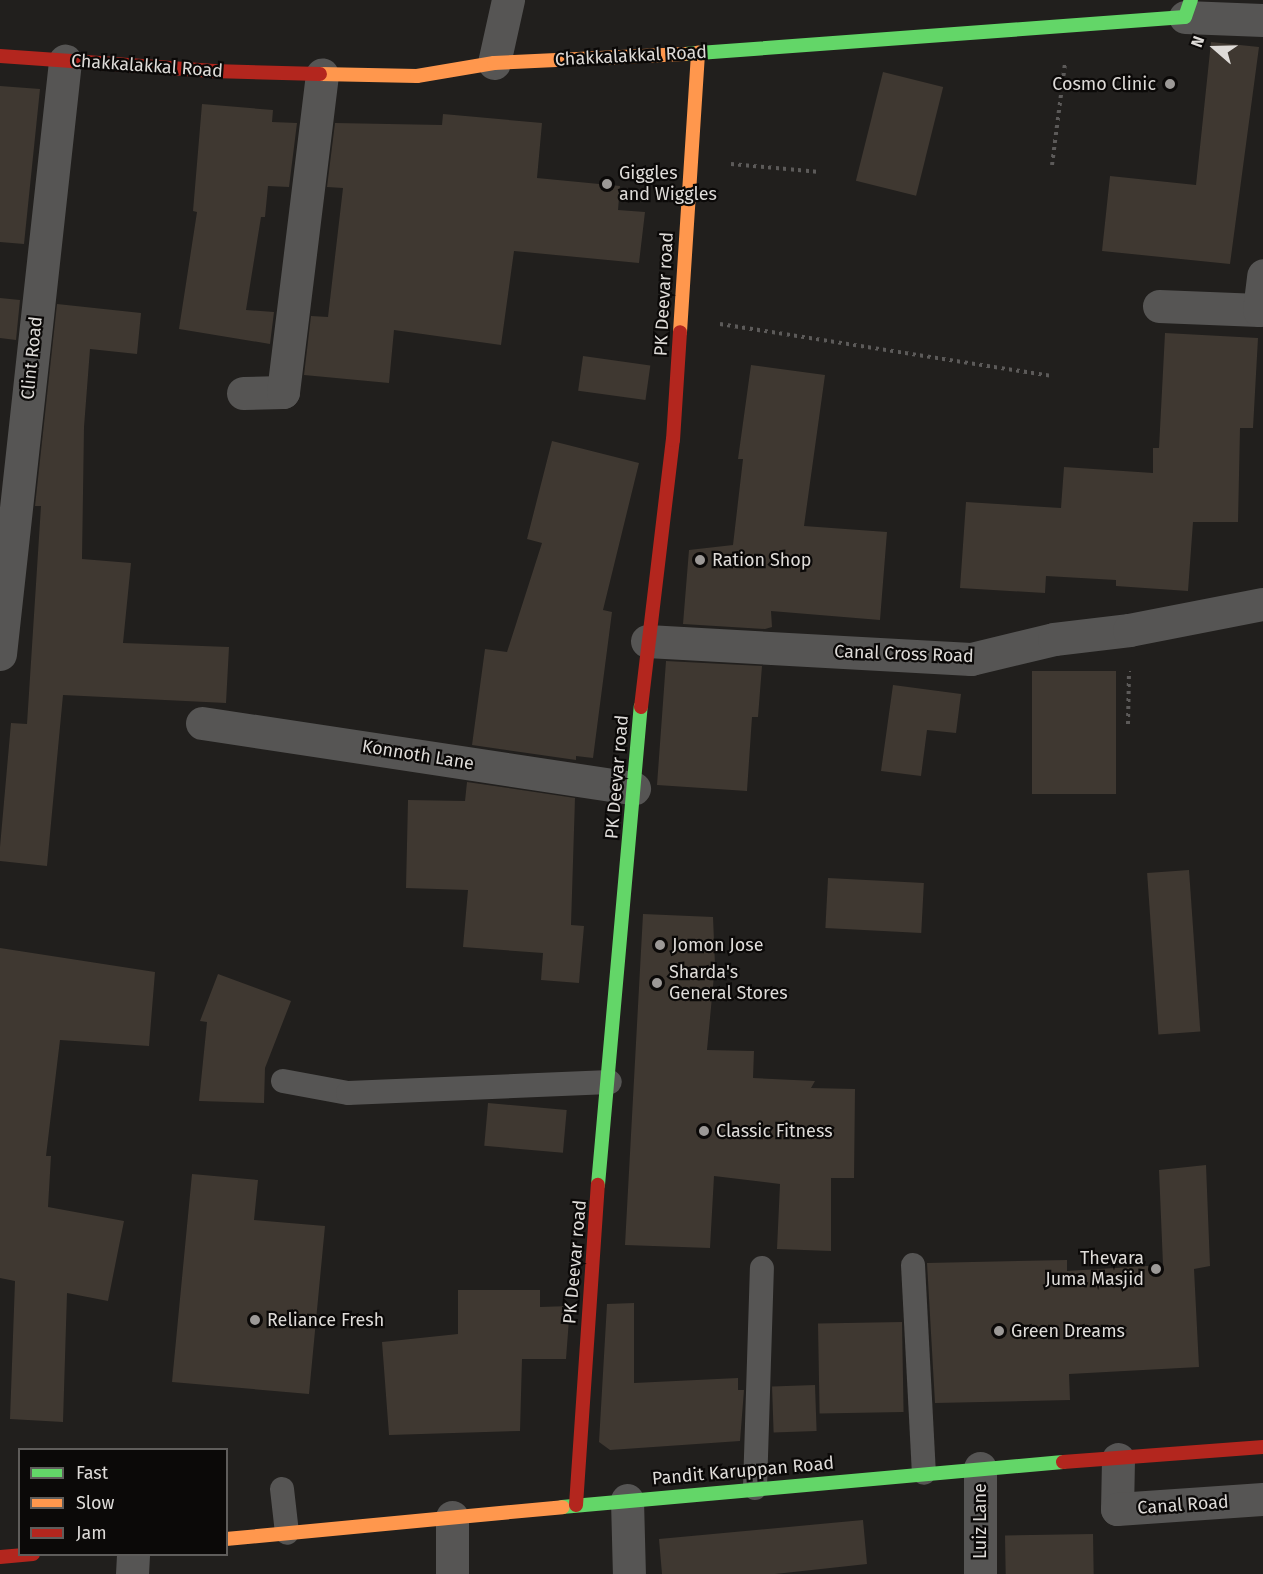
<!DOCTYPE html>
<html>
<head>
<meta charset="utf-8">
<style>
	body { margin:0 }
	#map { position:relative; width:1263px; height:1574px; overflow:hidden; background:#211f1d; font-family:"Fira Sans",sans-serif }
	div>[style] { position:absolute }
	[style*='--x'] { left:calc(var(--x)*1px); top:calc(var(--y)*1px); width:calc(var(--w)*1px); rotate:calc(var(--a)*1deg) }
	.building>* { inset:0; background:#3f3831; transform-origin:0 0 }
	.path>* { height:4px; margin-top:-2px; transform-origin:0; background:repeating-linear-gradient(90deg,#5c5a59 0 3px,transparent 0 7.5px) }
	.lane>* { height:24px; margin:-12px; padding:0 12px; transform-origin:12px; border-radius:12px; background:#565554 }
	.street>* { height:33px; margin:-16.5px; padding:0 16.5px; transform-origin:16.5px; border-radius:16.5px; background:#565554 }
	.fast>* { height:14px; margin:-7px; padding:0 7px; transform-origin:7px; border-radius:7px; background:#63d668 }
	.slow>* { height:14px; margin:-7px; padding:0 7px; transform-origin:7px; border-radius:7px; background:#ff974d }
	.jam>* { height:14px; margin:-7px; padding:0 7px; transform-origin:7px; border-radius:7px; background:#b3261e }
	.dots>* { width:16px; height:16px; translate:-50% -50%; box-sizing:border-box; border:3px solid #0b0908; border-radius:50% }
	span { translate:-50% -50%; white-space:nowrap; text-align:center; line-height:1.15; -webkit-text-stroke:4.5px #0b0908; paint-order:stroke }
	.street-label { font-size:18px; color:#dedbd8 }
	.poi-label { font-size:18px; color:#dedbd8 }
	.right { translate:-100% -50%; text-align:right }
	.left { translate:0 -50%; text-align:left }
	.legend { position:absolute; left:18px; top:1448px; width:210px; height:108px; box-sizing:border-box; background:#0b0908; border:2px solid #5f5d5b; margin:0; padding:8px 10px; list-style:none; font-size:18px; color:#dedbd8 }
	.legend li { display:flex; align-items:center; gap:12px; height:30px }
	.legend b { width:30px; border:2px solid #5f5d5b }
	.north { position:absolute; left:1185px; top:18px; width:60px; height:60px; -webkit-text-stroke:4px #0b0908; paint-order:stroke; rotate:290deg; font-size:16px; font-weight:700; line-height:24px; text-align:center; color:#dedbd8 }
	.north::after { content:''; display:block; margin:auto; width:21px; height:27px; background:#dedbd8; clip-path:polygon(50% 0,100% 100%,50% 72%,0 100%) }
</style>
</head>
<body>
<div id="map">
	<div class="building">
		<i style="clip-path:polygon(1211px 42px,1259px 47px,1230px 264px,1102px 251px,1110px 176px,1196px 185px)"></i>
		<i style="left:883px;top:72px;width:62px;height:112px;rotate:14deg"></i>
		<i style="clip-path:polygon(0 86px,40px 89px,24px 244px,0 242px)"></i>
		<i style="clip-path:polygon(202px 104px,273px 110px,272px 122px,297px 123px,289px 187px,268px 186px,265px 217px,261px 217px,246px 310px,274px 312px,270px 344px,179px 329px,197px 212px,193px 211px)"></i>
		<i style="clip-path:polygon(443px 114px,542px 123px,537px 178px,620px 186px,618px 210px,645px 212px,639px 263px,514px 251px,501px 345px,394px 330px,389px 383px,304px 375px,311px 316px,328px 317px,343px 188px,327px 187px,335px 123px,442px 125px)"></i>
		<i style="clip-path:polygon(0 298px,20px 300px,16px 340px,0 338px)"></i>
		<i style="clip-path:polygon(57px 304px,141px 313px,137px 354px,90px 349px,84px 427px,82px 559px,131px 563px,123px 643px,229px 647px,226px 703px,63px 695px,47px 866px,0 861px,0 847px,11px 723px,27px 724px,41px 506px,35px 506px)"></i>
		<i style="clip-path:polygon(1165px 333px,1258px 338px,1253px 428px,1240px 428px,1238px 522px,1193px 522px,1188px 591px,1116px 586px,1116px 580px,1046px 576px,1045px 593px,960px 588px,966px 502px,1061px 508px,1064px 467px,1153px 473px,1153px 448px,1159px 448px)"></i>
		<i style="left:583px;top:356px;width:68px;height:35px;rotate:8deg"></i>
		<i style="clip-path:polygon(751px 365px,825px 375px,804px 526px,887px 532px,880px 620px,771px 611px,772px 627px,765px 629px,683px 624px,689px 550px,733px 545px,743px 459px,738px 459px)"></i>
		<i style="clip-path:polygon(552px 441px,639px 463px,603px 610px,612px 612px,593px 758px,576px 756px,576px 760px,472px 745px,485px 649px,507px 652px,542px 543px,527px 539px)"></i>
		<i style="clip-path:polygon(666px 661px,762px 666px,758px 717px,752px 717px,747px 791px,657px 785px)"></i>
		<i style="left:1032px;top:671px;width:84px;height:123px"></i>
		<i style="clip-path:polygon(893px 685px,961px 694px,956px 733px,927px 730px,921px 776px,881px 771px)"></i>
		<i style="clip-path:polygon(467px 782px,575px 798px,571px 925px,584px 926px,579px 983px,541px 980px,543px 953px,463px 947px,468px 890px,406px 888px,408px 800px,465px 801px)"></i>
		<i style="left:1189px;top:870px;width:162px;height:42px;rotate:86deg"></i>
		<i style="left:828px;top:878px;width:96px;height:50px;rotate:3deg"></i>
		<i style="clip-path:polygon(643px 914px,713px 917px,715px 965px,707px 1050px,754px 1051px,753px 1078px,815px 1081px,811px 1088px,855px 1089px,854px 1178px,831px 1178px,831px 1251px,777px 1249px,780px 1184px,714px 1176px,710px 1248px,625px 1245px)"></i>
		<i style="clip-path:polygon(0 948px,155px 972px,149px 1046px,60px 1040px,46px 1156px,51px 1156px,48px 1207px,124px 1221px,108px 1301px,67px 1293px,63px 1422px,10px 1419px,15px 1281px,0 1278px)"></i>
		<i style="clip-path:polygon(218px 974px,291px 1001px,265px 1068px,264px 1103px,199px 1101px,207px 1022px,200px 1021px)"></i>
		<i style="left:488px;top:1103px;width:79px;height:43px;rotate:5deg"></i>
		<i style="clip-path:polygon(1206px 1165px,1210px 1266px,1194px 1269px,1199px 1367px,1069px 1374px,1070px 1400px,935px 1403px,927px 1263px,1067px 1260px,1067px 1271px,1163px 1265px,1159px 1170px)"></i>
		<i style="clip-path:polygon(192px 1174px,258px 1180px,254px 1220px,325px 1226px,309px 1394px,172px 1382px)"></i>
		<i style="clip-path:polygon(458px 1290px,540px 1290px,540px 1307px,570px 1306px,566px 1359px,522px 1359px,520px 1431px,389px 1435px,382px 1342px,458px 1334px)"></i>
		<i style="clip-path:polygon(634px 1303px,634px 1383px,738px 1378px,738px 1390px,744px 1390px,740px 1441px,610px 1450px,599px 1442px,607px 1304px)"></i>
		<i style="left:902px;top:1322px;width:90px;height:84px;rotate:89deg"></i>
		<i style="left:815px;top:1385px;width:46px;height:43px;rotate:88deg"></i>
		<i style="clip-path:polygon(863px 1520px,867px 1564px,775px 1574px,662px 1574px,659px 1539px)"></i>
		<i style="left:1093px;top:1534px;width:40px;height:88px;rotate:89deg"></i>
	</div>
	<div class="path">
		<i style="--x:731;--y:164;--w:89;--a:5.1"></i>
		<i style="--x:1052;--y:165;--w:103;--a:-82.7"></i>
		<i style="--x:720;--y:324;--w:337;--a:8.9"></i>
		<i style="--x:1128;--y:724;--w:53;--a:-88.9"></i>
	</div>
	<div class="lane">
		<i style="--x:283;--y:1081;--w:66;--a:10.5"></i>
		<i style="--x:348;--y:1093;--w:262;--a:-2.4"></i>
		<i style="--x:913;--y:1265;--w:208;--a:87"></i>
		<i style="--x:755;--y:1488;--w:220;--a:-88.2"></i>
		<i style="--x:282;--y:1489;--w:44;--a:83.5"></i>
	</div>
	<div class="street">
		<i style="--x:1185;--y:17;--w:78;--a:2.2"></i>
		<i style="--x:494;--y:63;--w:65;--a:-77.5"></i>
		<i style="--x:1159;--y:306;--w:100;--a:2.3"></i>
		<i style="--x:1259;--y:310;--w:35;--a:-83"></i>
		<i style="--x:243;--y:393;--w:40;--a:-1.4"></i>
		<i style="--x:283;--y:392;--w:320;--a:-83"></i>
		<i style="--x:647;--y:641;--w:324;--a:3.2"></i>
		<i style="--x:971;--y:659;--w:85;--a:-13.5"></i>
		<i style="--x:1054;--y:639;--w:76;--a:-6.8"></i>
		<i style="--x:1129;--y:630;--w:136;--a:-11"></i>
		<i style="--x:0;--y:654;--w:597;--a:-83.74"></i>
		<i style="--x:202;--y:723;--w:437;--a:8.6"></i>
		<i style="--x:1118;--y:1459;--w:50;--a:91.1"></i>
		<i style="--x:1117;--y:1509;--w:146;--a:-3.9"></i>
		<i style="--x:980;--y:1468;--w:106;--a:90"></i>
		<i style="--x:627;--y:1500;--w:74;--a:88.5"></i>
		<i style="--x:132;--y:1574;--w:20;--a:-87"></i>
		<i style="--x:452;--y:1574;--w:57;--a:-90"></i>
	</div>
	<div class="fast">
		<i style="--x:685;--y:54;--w:501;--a:-4.23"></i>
		<i style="--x:1185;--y:17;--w:18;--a:-71"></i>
		<i style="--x:598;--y:1185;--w:480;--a:-84.9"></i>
		<i style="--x:562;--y:1507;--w:503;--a:-5.13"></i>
	</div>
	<div class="slow">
		<i style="--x:320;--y:74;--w:97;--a:1.2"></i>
		<i style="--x:417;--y:76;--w:78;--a:-9.6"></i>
		<i style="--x:494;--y:63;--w:191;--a:-2.7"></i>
		<i style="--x:680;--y:332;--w:280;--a:-86.3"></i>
		<i style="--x:226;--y:1539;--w:338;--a:-5.4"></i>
	</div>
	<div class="jam">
		<i style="--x:0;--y:56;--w:214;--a:4"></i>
		<i style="--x:213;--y:71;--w:107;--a:1.6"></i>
		<i style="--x:641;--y:707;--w:269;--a:-83.2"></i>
		<i style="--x:673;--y:440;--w:108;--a:-86.3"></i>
		<i style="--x:1063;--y:1462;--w:201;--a:-4.3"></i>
		<i style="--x:576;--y:1505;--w:321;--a:-86.1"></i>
		<i style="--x:0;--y:1557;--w:33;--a:-5"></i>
	</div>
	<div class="dots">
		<i style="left:1170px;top:84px;background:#9c9997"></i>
		<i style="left:607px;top:184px;background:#9c9997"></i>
		<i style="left:700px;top:560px;background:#9c9997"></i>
		<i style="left:660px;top:945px;background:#9c9997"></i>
		<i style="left:657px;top:983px;background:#9c9997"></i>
		<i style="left:704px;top:1131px;background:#9c9997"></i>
		<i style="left:1156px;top:1269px;background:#9c9997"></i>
		<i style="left:255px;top:1320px;background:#9c9997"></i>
		<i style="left:999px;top:1331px;background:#9c9997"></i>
	</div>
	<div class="street-label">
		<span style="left:631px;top:56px;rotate:-3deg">Chakkalakkal Road</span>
		<span style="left:147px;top:66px;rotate:4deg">Chakkalakkal Road</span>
		<span style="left:664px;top:294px;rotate:-87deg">PK Deevar road</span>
		<span style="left:32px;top:358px;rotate:-84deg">Clint Road</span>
		<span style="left:904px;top:654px;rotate:2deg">Canal Cross Road</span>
		<span style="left:418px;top:755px;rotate:9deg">Konnoth Lane</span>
		<span style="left:617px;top:777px;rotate:-85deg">PK Deevar road</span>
		<span style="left:575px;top:1262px;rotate:-85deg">PK Deevar road</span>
		<span style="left:743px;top:1471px;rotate:-5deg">Pandit Karuppan Road</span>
		<span style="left:1183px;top:1505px;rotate:-4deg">Canal Road</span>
		<span style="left:980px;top:1521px;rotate:-90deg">Luiz Lane</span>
	</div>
	<div class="poi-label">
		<span class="right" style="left:1156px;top:84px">Cosmo Clinic</span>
		<span class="left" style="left:619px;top:184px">Giggles<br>and Wiggles</span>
		<span class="left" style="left:712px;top:560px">Ration Shop</span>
		<span class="left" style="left:672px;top:945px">Jomon Jose</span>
		<span class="left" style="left:669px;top:983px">Sharda's<br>General Stores</span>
		<span class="left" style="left:716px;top:1131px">Classic Fitness</span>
		<span class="right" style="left:1144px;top:1269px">Thevara<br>Juma Masjid</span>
		<span class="left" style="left:267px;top:1320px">Reliance Fresh</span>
		<span class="left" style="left:1011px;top:1331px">Green Dreams</span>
	</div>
	<ul class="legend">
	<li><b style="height:8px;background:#63d668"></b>Fast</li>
	<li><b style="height:8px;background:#ff974d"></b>Slow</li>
	<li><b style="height:8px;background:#b3261e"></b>Jam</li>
	</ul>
	<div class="north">N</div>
</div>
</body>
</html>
